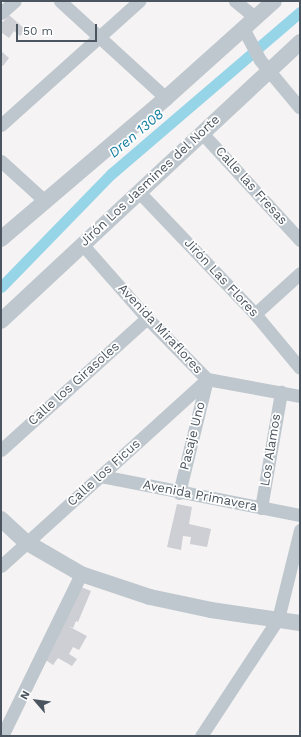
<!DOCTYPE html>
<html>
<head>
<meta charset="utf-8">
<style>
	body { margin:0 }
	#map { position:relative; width:301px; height:737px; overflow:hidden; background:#f5f3f3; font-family:"Work Sans",sans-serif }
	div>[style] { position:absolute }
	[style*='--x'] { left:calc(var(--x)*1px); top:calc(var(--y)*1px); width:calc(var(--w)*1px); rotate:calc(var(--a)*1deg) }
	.canal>* { height:11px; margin:-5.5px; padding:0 5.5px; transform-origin:5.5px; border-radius:5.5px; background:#96d4e7 }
	.building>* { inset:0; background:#cdcfd5 }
	.minor>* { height:13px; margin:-6.5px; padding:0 6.5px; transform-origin:6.5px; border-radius:6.5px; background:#bfc7ce }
	.tertiary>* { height:16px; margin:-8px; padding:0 8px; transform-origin:8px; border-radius:8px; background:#bfc7ce }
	span { translate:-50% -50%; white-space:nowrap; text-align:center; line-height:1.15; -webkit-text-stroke:3.5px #fff; paint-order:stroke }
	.street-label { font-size:13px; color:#4b555f }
	.water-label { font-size:14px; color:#177fa0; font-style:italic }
	.frame { position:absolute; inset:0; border:2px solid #4b555f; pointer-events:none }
	.north { position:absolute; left:16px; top:681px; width:40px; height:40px; -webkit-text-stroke:3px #fff; paint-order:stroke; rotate:298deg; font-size:11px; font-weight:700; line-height:16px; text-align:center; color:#4b555f }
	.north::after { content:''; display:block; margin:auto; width:14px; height:18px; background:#4b555f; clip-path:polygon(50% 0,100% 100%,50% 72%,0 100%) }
	.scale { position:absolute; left:16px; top:24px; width:81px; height:18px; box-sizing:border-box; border:2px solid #4b555f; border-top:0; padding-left:5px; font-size:12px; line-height:14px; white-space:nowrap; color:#4b555f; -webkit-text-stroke:3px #fff; paint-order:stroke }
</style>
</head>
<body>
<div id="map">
	<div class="canal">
		<i style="--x:1;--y:287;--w:158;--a:-45.8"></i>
		<i style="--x:111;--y:174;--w:249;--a:-40.6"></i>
	</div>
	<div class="building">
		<i style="clip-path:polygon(9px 15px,26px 30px,20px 36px,14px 31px,9px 38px,1px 32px,1px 20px,3px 22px)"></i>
		<i style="clip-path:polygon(1px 51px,9px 58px,3px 66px,1px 64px)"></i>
		<i style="clip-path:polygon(177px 504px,192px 507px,189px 524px,211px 529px,207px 547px,190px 544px,191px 537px,183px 536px,181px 550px,167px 547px)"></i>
		<i style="clip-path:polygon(81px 587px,91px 591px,78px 622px,76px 621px,73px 628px,68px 626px,87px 636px,79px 650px,73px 647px,69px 654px,77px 659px,72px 666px,58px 658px,53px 665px,44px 659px,64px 624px)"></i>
	</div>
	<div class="minor">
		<i style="--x:60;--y:1;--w:144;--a:42.5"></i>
		<i style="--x:235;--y:1;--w:26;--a:39"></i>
		<i style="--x:1;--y:13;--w:18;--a:-41"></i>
		<i style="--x:243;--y:28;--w:36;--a:62"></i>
		<i style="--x:260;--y:60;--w:62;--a:50.2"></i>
		<i style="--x:1;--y:125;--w:186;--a:-41.9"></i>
		<i style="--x:201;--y:132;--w:147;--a:47.5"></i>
		<i style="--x:1;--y:161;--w:59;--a:42.3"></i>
		<i style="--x:138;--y:191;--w:170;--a:46.4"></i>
		<i style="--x:255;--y:314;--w:70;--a:50.2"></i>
		<i style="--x:82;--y:244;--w:98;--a:48.7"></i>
		<i style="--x:147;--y:318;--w:86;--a:45.5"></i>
		<i style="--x:207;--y:379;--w:95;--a:10.4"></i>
		<i style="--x:255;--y:314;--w:61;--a:-42.3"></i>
		<i style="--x:1;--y:450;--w:197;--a:-42.1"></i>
		<i style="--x:101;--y:476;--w:203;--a:11.1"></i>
		<i style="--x:179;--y:493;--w:117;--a:-76.2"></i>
		<i style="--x:261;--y:508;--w:118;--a:-80.2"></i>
		<i style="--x:1;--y:566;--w:278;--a:-42.2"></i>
		<i style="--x:2;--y:736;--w:180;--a:-64"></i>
		<i style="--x:201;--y:736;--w:140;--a:-56.7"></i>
		<i style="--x:278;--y:619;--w:92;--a:-76.1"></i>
	</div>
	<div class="tertiary">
		<i style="--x:1;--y:239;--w:217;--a:-40.5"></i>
		<i style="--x:166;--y:98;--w:145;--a:-41.9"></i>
		<i style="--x:1;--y:321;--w:409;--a:-43"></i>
		<i style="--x:1;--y:519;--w:34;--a:43"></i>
		<i style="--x:26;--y:542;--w:64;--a:30.2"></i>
		<i style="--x:81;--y:574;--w:73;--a:18.4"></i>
		<i style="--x:150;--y:597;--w:62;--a:12"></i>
		<i style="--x:211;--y:610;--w:90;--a:8.3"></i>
	</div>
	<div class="street-label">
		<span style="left:150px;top:181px;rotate:-43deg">Jirón Los Jasmines del Norte</span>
		<span style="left:251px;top:186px;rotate:48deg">Calle las Fresas</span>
		<span style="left:221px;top:278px;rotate:47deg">Jirón Las Flores</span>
		<span style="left:160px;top:329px;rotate:47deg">Avenida Miraflores</span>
		<span style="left:74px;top:384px;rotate:-42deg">Calle los Girasoles</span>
		<span style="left:193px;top:436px;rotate:-76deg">Pasaje Uno</span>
		<span style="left:271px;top:450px;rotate:-81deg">Los Alamos</span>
		<span style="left:104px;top:473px;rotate:-42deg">Calle los Ficus</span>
		<span style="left:200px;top:496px;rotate:11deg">Avenida Primavera</span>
	</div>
	<div class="water-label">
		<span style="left:136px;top:133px;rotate:-40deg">Dren 1308</span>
	</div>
	<div class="frame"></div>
	<div class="north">N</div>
	<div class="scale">50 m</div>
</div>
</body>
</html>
